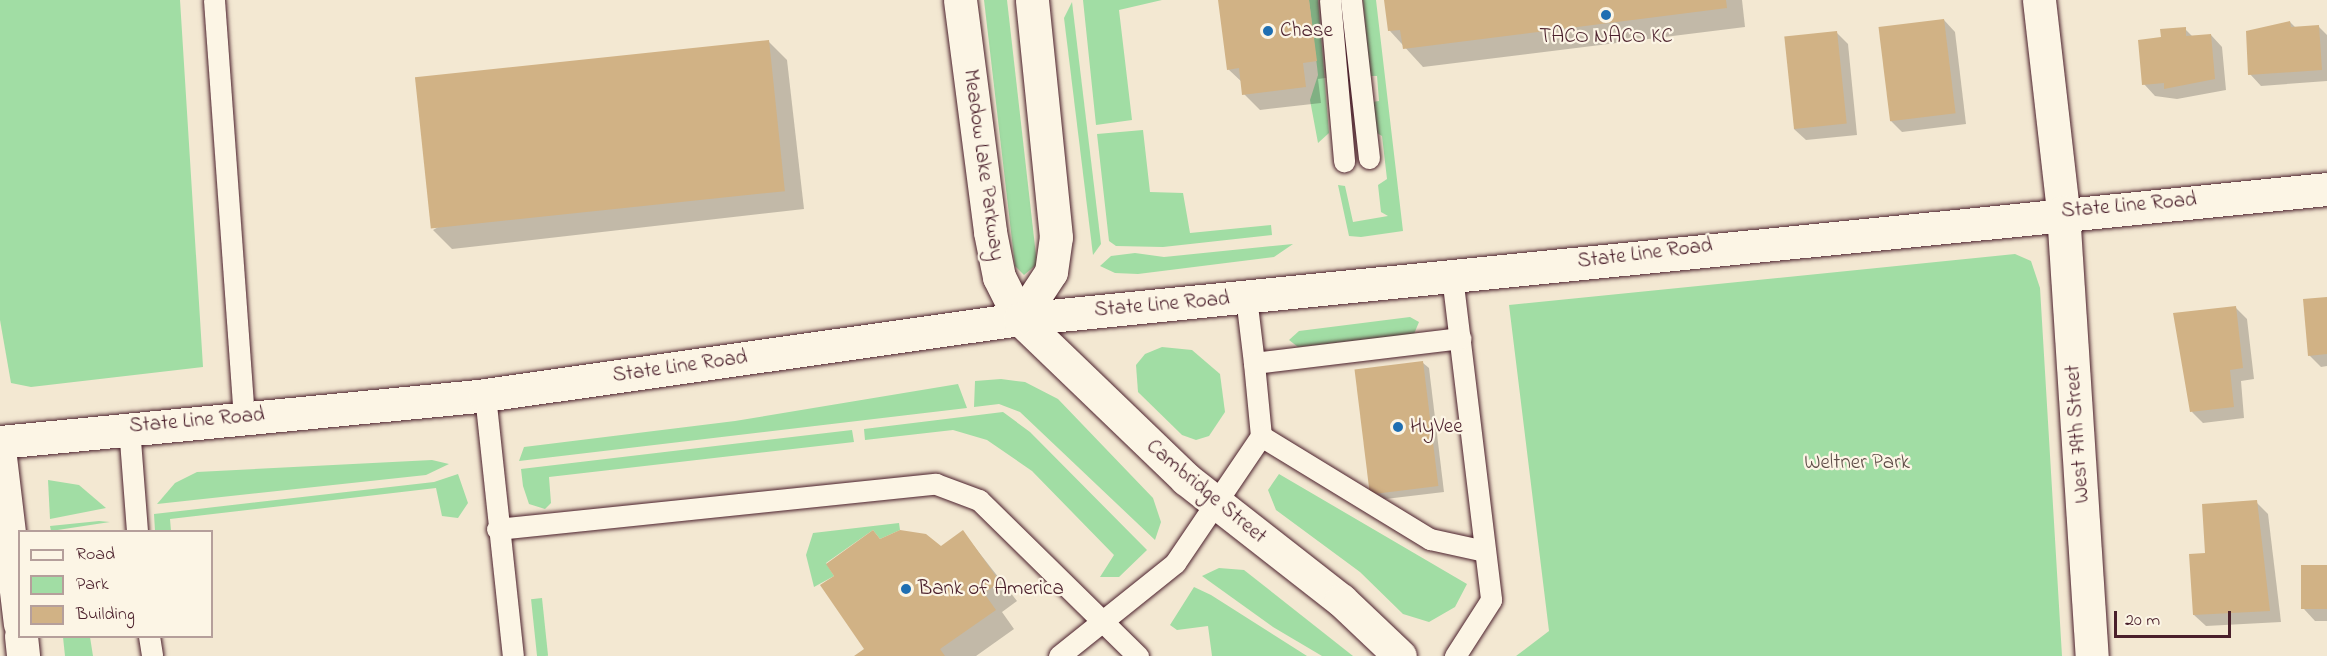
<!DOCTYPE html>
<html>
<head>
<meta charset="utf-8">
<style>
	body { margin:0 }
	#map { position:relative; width:2327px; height:656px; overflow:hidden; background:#f3e8d2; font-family:"Indie Flower",sans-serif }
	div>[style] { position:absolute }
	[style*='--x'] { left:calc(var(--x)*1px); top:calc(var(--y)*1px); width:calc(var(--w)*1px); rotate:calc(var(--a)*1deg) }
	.green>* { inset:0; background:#a1dda4; transform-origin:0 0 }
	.shadow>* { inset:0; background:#0003 }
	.building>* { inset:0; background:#d1b285; transform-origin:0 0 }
	.roads { filter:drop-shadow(0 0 2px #4a1f2b) drop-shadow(0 0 2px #4a1f2b) }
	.lane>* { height:21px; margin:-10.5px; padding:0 10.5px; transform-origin:10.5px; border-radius:10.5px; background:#fcf5e5 }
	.street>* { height:33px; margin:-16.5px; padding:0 16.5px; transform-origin:16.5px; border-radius:16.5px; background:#fcf5e5 }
	.secondary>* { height:33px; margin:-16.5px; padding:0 16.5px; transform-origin:16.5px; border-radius:16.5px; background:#fcf5e5 }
	.dots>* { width:16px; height:16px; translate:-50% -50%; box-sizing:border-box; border:3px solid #fcf5e5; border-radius:50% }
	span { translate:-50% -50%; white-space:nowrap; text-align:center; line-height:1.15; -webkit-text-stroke:4.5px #fcf5e5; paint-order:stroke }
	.poi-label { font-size:21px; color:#4a1f2b }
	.left { translate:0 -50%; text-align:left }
	.street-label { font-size:21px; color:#4a1f2b }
	.park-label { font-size:21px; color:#604e49 }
	.legend { position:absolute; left:18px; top:530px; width:195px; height:108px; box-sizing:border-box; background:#fcf5e5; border:2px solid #b59f9b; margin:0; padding:8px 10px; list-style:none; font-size:18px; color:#4a1f2b }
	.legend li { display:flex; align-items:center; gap:12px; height:30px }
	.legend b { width:30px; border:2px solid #b59f9b }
	.scale { position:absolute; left:2114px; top:611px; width:117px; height:27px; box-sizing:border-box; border:3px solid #4a1f2b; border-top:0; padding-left:8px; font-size:18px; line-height:21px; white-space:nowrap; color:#4a1f2b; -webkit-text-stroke:4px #fcf5e5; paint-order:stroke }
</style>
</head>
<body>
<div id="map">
	<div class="green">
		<i style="clip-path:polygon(0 0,180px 0,203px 367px,31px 387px,11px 383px,0 320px)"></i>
		<i style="clip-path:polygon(984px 0,1007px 0,1037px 264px,1024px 275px,1015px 266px)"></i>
		<i style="clip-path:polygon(1083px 0,1162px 0,1119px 10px,1132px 120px,1096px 125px)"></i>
		<i style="clip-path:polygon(1309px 0,1318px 0,1329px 133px,1318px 143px,1310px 100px,1318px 75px)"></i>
		<i style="clip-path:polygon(1363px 0,1376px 0,1403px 231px,1361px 237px,1349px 236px,1338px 185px,1345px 186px,1353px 222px,1388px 216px,1381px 212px,1378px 185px,1387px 179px,1382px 136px,1375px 132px,1372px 102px,1379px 101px,1377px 76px,1370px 76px)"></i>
		<i style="clip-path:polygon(1072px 2px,1101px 244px,1093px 255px,1064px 18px)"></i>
		<i style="clip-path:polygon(1143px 130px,1150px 192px,1183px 193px,1190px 233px,1271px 225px,1272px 235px,1163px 247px,1116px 246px,1109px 241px,1097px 134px)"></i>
		<i style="clip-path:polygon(1293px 244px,1274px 257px,1138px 274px,1115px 273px,1100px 266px,1111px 256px,1135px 253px,1164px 257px)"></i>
		<i style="clip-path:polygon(2015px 254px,2031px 261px,2040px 288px,2062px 656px,1516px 656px,1549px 631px,1509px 305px)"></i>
		<i style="clip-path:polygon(1410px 317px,1419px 322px,1414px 334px,1298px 347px,1289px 340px,1299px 331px)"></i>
		<i style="clip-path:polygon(1162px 347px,1192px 350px,1220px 374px,1225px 412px,1209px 436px,1196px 440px,1182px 435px,1138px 392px,1136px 365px,1145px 354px)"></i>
		<i style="clip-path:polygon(1001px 379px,1025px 382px,1058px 399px,1153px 498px,1161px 522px,1155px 540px,1020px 412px,999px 404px,974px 407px,975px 381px)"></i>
		<i style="clip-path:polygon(958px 384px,967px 408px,519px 461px,524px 447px,735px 421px)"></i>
		<i style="clip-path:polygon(1003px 412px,1030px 432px,1147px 550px,1119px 577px,1100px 577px,1114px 555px,1032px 471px,987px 440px,953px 430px,865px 440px,864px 429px)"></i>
		<i style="clip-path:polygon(852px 430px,854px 442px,549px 477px,551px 503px,545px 509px,529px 504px,523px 486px,521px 469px)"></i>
		<i style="clip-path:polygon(432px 460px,449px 464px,426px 475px,157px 504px,175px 483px,197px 472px)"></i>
		<i style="clip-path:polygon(458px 474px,468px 503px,458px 518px,442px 516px,436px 488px,170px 519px,171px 531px,155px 531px,154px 514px,434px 482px)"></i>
		<i style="clip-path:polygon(1279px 474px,1467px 584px,1455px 607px,1429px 622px,1403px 614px,1360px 572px,1276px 510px,1268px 490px)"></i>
		<i style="clip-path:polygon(48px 480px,79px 485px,106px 508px,50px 519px)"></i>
		<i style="clip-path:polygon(99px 521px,110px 522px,51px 531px,50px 526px)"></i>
		<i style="clip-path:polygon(899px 523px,900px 530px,880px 539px,873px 530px,826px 563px,834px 576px,814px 587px,806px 555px,813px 533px)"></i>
		<i style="clip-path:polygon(1219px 568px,1244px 570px,1353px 656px,1322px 656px,1273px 627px,1202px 576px)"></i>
		<i style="clip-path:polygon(1194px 587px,1211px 595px,1307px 656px,1212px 656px,1208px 626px,1177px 630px,1170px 625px)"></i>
		<i style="left:542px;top:598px;width:58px;height:11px;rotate:84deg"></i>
		<i style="clip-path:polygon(63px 637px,90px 637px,93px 656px,65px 656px)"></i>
	</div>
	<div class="shadow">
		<i style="clip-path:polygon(1220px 0,1322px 0,1332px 77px,1318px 79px,1321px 103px,1260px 110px,1244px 94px,1243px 83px,1228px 69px)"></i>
		<i style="clip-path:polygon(1386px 0,1742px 0,1745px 27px,1423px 67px,1390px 31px)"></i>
		<i style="clip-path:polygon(1944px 20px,1955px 32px,1966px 124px,1902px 132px,1890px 120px)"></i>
		<i style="clip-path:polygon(2290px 22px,2296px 28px,2319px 27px,2327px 35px,2327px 81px,2261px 86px,2250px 74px)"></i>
		<i style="clip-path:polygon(2185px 29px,2193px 37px,2211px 35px,2222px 47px,2226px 90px,2177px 99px,2155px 96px,2144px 84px,2163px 39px)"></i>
		<i style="clip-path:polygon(1837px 33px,1848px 44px,1857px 135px,1806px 140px,1794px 129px)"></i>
		<i style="clip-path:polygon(769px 42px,787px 60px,804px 209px,452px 249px,433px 230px)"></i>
		<i style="clip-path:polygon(2327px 299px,2327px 366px,2321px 367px,2309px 355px)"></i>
		<i style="clip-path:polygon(2236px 308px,2247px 319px,2254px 379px,2241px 381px,2244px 418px,2203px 423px,2192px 412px)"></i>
		<i style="clip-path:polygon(1423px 363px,1429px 368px,1444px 492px,1377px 500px,1371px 494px)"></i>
		<i style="clip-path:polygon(2256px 502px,2268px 514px,2281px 622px,2206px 626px,2194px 615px,2207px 555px)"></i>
		<i style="clip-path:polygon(963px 532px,1017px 601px,1002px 612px,1014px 629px,976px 656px,857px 656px,866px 649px,881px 541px,941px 548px)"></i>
		<i style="clip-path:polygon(2327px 567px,2327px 621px,2315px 621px,2304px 609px)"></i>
	</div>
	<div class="building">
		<i style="clip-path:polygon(1218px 0,1309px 0,1317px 61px,1303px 63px,1306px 87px,1242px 95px,1239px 68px,1227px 70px)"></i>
		<i style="clip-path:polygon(1384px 0,1726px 0,1727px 8px,1403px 49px,1400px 30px,1388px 31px)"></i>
		<i style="left:1944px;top:19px;width:95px;height:66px;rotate:83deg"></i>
		<i style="clip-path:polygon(2290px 21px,2291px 27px,2319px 25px,2322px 70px,2248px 75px,2246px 31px)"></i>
		<i style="clip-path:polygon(2186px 27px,2186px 36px,2211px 34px,2215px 79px,2164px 89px,2164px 83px,2142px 85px,2138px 40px,2161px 37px,2160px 29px)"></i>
		<i style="left:1837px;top:31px;width:93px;height:53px;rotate:84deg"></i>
		<i style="left:769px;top:40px;width:152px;height:356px;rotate:84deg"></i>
		<i style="clip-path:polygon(2327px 297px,2327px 354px,2308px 356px,2303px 299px)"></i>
		<i style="clip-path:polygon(2236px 306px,2243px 368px,2230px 370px,2234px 407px,2190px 412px,2173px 313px)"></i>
		<i style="left:1423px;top:361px;width:126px;height:69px;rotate:83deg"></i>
		<i style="clip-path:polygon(2257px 500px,2270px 611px,2193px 615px,2189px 554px,2205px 553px,2202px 504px)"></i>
		<i style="clip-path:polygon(873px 530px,880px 539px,900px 530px,926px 534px,941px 546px,963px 530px,1000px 582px,984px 593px,996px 610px,940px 649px,945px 656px,854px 656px,864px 649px,820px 585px,834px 576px,826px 564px)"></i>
		<i style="left:2327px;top:565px;width:44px;height:26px;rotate:90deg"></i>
	</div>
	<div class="roads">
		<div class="lane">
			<i style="--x:214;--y:0;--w:419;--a:85.9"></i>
			<i style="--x:1330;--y:0;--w:162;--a:85"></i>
			<i style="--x:1351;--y:0;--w:159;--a:83.5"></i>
			<i style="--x:1452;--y:276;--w:326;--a:83.1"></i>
			<i style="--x:1491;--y:600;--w:67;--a:122.7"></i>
			<i style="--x:1246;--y:297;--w:66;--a:83.1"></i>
			<i style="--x:485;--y:395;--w:262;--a:83.9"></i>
			<i style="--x:129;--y:427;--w:105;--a:85.6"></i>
			<i style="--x:1261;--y:436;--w:73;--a:-95.5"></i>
			<i style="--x:1254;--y:363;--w:208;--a:-6.9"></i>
			<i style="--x:497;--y:529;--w:441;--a:-5.9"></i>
			<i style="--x:936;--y:484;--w:46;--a:20.4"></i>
			<i style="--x:979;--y:500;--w:223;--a:44.5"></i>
			<i style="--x:149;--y:636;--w:20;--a:81"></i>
			<i style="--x:1059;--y:656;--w:149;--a:-38.7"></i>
			<i style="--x:1175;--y:563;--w:153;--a:-55.9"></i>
			<i style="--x:1261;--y:436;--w:198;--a:31.4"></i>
			<i style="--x:1430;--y:539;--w:56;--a:12.3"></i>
		</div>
		<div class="street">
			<i style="--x:960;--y:0;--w:234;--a:82.6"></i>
			<i style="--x:990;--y:232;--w:46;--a:78.7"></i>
			<i style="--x:999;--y:277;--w:47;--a:63.4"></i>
			<i style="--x:2039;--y:0;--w:213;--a:83.5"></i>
			<i style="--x:2063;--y:212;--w:445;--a:86.3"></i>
			<i style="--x:1020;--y:319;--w:56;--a:-56.6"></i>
			<i style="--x:1051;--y:272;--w:35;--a:-82"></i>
			<i style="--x:1056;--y:237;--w:238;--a:-95.8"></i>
			<i style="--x:0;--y:457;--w:168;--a:83.2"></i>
			<i style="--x:21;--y:636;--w:20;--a:84"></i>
		</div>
		<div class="secondary">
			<i style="--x:1020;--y:319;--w:231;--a:43.9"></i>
			<i style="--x:1186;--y:479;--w:197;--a:38"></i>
			<i style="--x:1341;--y:600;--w:81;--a:43.5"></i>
			<i style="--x:0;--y:442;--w:487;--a:-5.5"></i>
			<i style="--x:485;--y:395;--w:540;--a:-8.09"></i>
			<i style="--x:1020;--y:319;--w:1313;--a:-5.68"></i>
		</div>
	</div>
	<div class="dots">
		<i style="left:1606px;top:15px;background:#1f6fb2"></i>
		<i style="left:1268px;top:31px;background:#1f6fb2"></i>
		<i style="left:1398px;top:427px;background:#1f6fb2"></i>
		<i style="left:906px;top:589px;background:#1f6fb2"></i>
	</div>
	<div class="poi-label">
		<span class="left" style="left:1280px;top:31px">Chase</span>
		<span style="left:1606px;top:37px">TACO NACO KC</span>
		<span class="left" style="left:1410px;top:427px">HyVee</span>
		<span class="left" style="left:918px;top:589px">Bank of America</span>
	</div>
	<div class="street-label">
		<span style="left:983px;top:165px;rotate:82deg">Meadow Lake Parkway</span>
		<span style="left:2129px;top:206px;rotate:-5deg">State Line Road</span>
		<span style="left:1645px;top:254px;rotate:-7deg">State Line Road</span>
		<span style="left:1162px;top:305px;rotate:-5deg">State Line Road</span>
		<span style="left:680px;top:367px;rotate:-8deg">State Line Road</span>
		<span style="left:197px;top:421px;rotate:-5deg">State Line Road</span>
		<span style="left:2078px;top:434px;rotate:-94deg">West 79th Street</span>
		<span style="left:1206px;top:492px;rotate:40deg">Cambridge Street</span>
	</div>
	<div class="park-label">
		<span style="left:1857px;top:463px">Weltner Park</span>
	</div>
	<ul class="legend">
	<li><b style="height:8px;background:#fcf5e5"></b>Road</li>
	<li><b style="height:16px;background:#a1dda4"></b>Park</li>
	<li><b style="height:16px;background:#d1b285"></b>Building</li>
	</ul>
	<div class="scale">20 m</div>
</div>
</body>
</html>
